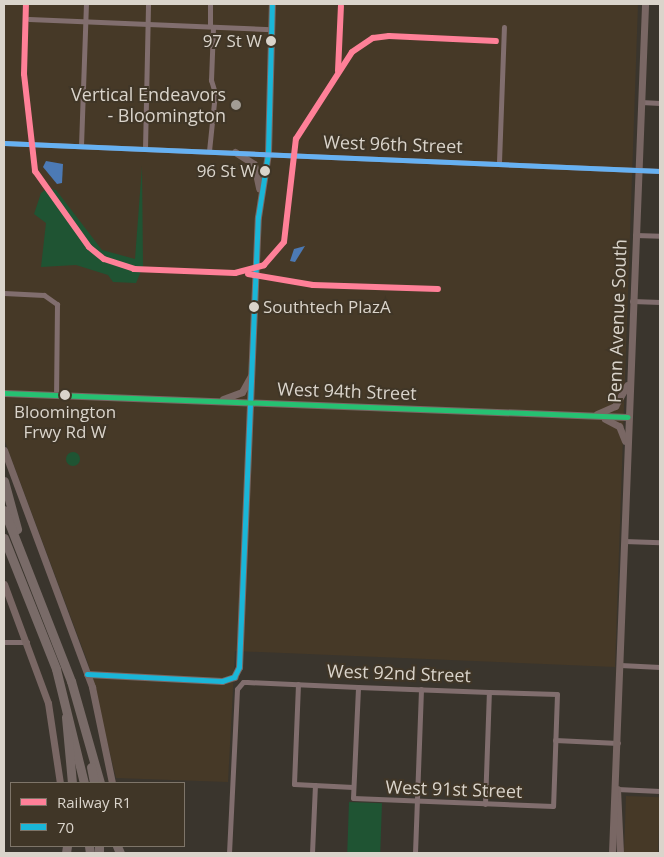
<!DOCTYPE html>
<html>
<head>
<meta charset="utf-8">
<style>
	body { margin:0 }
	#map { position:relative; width:664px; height:857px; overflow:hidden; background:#3a352d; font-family:"Open Sans",sans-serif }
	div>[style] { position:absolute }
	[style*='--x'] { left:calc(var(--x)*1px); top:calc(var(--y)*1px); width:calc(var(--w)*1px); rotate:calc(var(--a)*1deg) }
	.built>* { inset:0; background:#463927; transform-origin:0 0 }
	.green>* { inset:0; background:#1f5433; transform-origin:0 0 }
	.round { border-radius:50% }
	.water>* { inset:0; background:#4c7ab5 }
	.street>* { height:5px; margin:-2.5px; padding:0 2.5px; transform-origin:2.5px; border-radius:2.5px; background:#816e6e }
	.secondary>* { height:7px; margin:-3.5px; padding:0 3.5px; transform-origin:3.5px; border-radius:3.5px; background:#796764 }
	.highway>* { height:9px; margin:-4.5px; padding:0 4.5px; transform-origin:4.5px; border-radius:4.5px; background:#796b68 }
	.bus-1>* { height:5px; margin:-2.5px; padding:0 2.5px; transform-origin:2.5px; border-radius:2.5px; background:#1ab6d8 }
	.bus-2>* { height:5px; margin:-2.5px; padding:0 2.5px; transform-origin:2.5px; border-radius:2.5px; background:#26c172 }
	.bus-3>* { height:5px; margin:-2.5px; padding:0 2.5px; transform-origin:2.5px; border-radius:2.5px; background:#66b1f2 }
	.rail-1>* { height:6px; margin:-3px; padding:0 3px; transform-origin:3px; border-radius:3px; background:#ff8098 }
	.dots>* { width:14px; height:14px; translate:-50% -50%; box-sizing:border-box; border:2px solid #403627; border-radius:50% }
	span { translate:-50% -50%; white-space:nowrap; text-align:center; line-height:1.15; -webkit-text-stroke:4px #403627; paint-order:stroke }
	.bus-label { font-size:17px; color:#dad4cb }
	.right { translate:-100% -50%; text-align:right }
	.left { translate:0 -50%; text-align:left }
	.poi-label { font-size:18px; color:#dad4cb }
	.street-label { font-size:18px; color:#dad4cb }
	.frame { position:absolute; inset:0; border:5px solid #dad4cb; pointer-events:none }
	.legend { position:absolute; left:10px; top:782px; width:175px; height:65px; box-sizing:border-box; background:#403627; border:1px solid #7e7569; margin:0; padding:6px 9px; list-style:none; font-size:15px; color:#dad4cb }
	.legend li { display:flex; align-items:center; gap:10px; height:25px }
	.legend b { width:25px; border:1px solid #7e7569 }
</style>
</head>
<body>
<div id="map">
	<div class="built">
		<i style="clip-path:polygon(4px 4px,638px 4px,615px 667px,235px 651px,228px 782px,116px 778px,88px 663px,4px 439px)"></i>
		<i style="left:626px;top:796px;width:34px;height:57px;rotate:2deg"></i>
	</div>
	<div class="green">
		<i style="clip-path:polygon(142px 166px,143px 267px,136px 283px,113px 282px,108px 275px,76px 265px,41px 267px,46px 223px,34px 214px,41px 193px,48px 188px,56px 190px,102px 250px,135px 259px)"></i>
		<i class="round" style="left:66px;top:452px;width:14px;height:14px"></i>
		<i style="left:349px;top:802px;width:33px;height:51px;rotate:2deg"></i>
	</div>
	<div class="water">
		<i style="clip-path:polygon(46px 161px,63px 164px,62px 183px,57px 184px,43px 167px)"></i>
		<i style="clip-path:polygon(305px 246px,295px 262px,290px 261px,294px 249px)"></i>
	</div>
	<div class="street">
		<i style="--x:29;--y:19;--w:242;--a:2.4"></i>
		<i style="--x:210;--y:26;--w:22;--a:-90"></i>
		<i style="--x:641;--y:102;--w:19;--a:3"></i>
		<i style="--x:4;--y:143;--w:657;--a:2.44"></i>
		<i style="--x:81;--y:146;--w:142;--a:-88"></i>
		<i style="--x:145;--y:149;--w:145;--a:-88.8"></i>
		<i style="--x:209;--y:151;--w:58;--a:-84.1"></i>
		<i style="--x:215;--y:93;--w:14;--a:-107"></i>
		<i style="--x:211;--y:80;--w:53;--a:-87.8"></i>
		<i style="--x:499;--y:162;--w:135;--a:-87.9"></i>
		<i style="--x:635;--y:235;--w:25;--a:2"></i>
		<i style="--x:4;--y:293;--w:40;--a:2.9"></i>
		<i style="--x:44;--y:295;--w:16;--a:35"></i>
		<i style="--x:57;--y:304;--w:91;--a:90.6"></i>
		<i style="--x:632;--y:301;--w:28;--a:2"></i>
		<i style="--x:624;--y:541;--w:36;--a:2"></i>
		<i style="--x:4;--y:642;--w:23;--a:0"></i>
		<i style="--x:620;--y:665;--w:40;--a:2.9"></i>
		<i style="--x:298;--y:684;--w:100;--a:92.3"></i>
		<i style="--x:294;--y:784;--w:59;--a:2.9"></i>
		<i style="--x:555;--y:740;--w:63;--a:2.7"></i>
		<i style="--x:617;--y:789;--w:43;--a:2.7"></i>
		<i style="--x:485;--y:804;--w:112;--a:-88"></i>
		<i style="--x:229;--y:853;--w:164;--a:-87.2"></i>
		<i style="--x:237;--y:689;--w:9;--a:-49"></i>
		<i style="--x:243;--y:682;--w:4;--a:0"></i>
		<i style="--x:247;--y:682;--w:111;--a:2.6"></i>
		<i style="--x:358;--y:687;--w:131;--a:2.2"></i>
		<i style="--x:489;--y:692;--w:68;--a:1.7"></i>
		<i style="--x:557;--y:694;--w:112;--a:92"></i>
		<i style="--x:553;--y:806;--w:200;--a:-177.7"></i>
		<i style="--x:353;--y:798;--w:111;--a:-87.4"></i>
		<i style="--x:312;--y:853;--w:68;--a:-87.5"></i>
		<i style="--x:415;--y:853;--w:164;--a:-87.9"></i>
	</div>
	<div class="secondary">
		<i style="--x:235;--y:152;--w:22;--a:32"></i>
		<i style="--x:254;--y:164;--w:25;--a:78"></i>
		<i style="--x:4;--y:393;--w:624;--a:2.2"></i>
		<i style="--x:223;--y:399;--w:20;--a:-20"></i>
		<i style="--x:242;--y:392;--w:18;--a:-61"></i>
		<i style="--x:597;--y:414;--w:20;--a:-24"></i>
		<i style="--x:615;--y:406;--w:24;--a:-60"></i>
		<i style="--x:605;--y:419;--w:16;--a:27"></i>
		<i style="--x:619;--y:426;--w:16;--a:68"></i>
		<i style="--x:4;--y:450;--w:253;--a:69.6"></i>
		<i style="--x:92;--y:687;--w:98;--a:78.2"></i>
		<i style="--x:4;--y:584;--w:127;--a:69.7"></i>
		<i style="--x:48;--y:703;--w:81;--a:81.5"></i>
		<i style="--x:87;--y:674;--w:135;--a:3"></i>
		<i style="--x:222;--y:681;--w:13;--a:-18"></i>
		<i style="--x:234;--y:677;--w:11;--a:-63"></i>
		<i style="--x:239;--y:667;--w:450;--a:-87.6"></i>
		<i style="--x:258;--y:217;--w:65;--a:-81.1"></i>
		<i style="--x:268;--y:153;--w:149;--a:-88.5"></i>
		<i style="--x:617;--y:789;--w:64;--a:87.3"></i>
		<i style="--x:612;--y:853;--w:850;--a:-87.77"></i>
	</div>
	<div class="highway">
		<i style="--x:4;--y:481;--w:50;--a:74.8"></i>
		<i style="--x:4;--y:510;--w:184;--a:68.6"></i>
		<i style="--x:71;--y:681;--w:106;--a:74.1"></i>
		<i style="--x:4;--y:538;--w:141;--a:68.3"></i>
		<i style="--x:56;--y:669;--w:117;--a:76.2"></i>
		<i style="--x:66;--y:717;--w:66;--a:84.8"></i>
		<i style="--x:91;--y:767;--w:16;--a:79"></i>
		<i style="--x:89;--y:846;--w:7;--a:82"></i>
		<i style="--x:99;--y:846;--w:7;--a:90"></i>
		<i style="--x:117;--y:846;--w:8;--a:67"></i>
		<i style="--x:66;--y:853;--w:7;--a:-82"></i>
	</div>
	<div class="bus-1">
		<i style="--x:87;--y:674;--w:135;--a:3"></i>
		<i style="--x:222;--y:681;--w:13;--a:-18"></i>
		<i style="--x:234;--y:677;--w:11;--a:-63"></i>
		<i style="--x:239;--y:667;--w:450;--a:-87.6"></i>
		<i style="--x:258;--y:217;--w:65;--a:-81.1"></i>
		<i style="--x:268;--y:153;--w:149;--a:-88.5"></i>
	</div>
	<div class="bus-2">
		<i style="--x:4;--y:393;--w:624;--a:2.2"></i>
	</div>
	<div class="bus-3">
		<i style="--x:4;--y:143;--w:657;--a:2.44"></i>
	</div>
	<div class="rail-1">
		<i style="--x:338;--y:71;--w:65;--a:-87.4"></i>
		<i style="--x:24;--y:74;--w:98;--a:83.5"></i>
		<i style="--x:35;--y:171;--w:93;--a:54.6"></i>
		<i style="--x:89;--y:247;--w:19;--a:39"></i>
		<i style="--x:104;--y:259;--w:32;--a:18"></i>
		<i style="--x:134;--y:269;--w:101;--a:2.3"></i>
		<i style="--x:235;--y:273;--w:30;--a:-15"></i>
		<i style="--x:264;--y:265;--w:30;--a:-49"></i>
		<i style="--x:284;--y:242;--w:104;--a:-83.4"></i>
		<i style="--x:296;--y:139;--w:103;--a:-57.2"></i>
		<i style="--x:352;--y:52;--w:25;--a:-34"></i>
		<i style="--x:373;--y:38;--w:16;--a:-7"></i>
		<i style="--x:389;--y:36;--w:107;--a:2.7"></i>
		<i style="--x:24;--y:74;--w:70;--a:-88.4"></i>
		<i style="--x:248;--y:274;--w:66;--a:9.6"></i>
		<i style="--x:313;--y:285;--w:125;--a:1.8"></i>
	</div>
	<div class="dots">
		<i style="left:271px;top:41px;background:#dad4cb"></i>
		<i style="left:236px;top:105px;background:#a29c94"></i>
		<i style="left:265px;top:171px;background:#dad4cb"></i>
		<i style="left:254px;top:307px;background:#dad4cb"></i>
		<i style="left:65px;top:395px;background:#dad4cb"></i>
	</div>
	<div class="bus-label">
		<span class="right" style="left:262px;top:41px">97 St W</span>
		<span class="right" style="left:256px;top:171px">96 St W</span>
		<span class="left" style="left:263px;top:307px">Southtech PlazA</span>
		<span style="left:65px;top:422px">Bloomington<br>Frwy Rd W</span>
	</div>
	<div class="poi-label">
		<span class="right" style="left:226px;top:105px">Vertical Endeavors<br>- Bloomington</span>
	</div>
	<div class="street-label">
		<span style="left:393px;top:144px;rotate:2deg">West 96th Street</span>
		<span style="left:617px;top:321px;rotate:-88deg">Penn Avenue South</span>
		<span style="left:347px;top:391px;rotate:2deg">West 94th Street</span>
		<span style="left:399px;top:673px;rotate:2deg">West 92nd Street</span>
		<span style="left:454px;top:789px;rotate:2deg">West 91st Street</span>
	</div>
	<div class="frame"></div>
	<ul class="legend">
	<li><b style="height:6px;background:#ff8098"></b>Railway R1</li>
	<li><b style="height:6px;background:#1ab6d8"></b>70</li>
	</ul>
</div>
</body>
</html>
